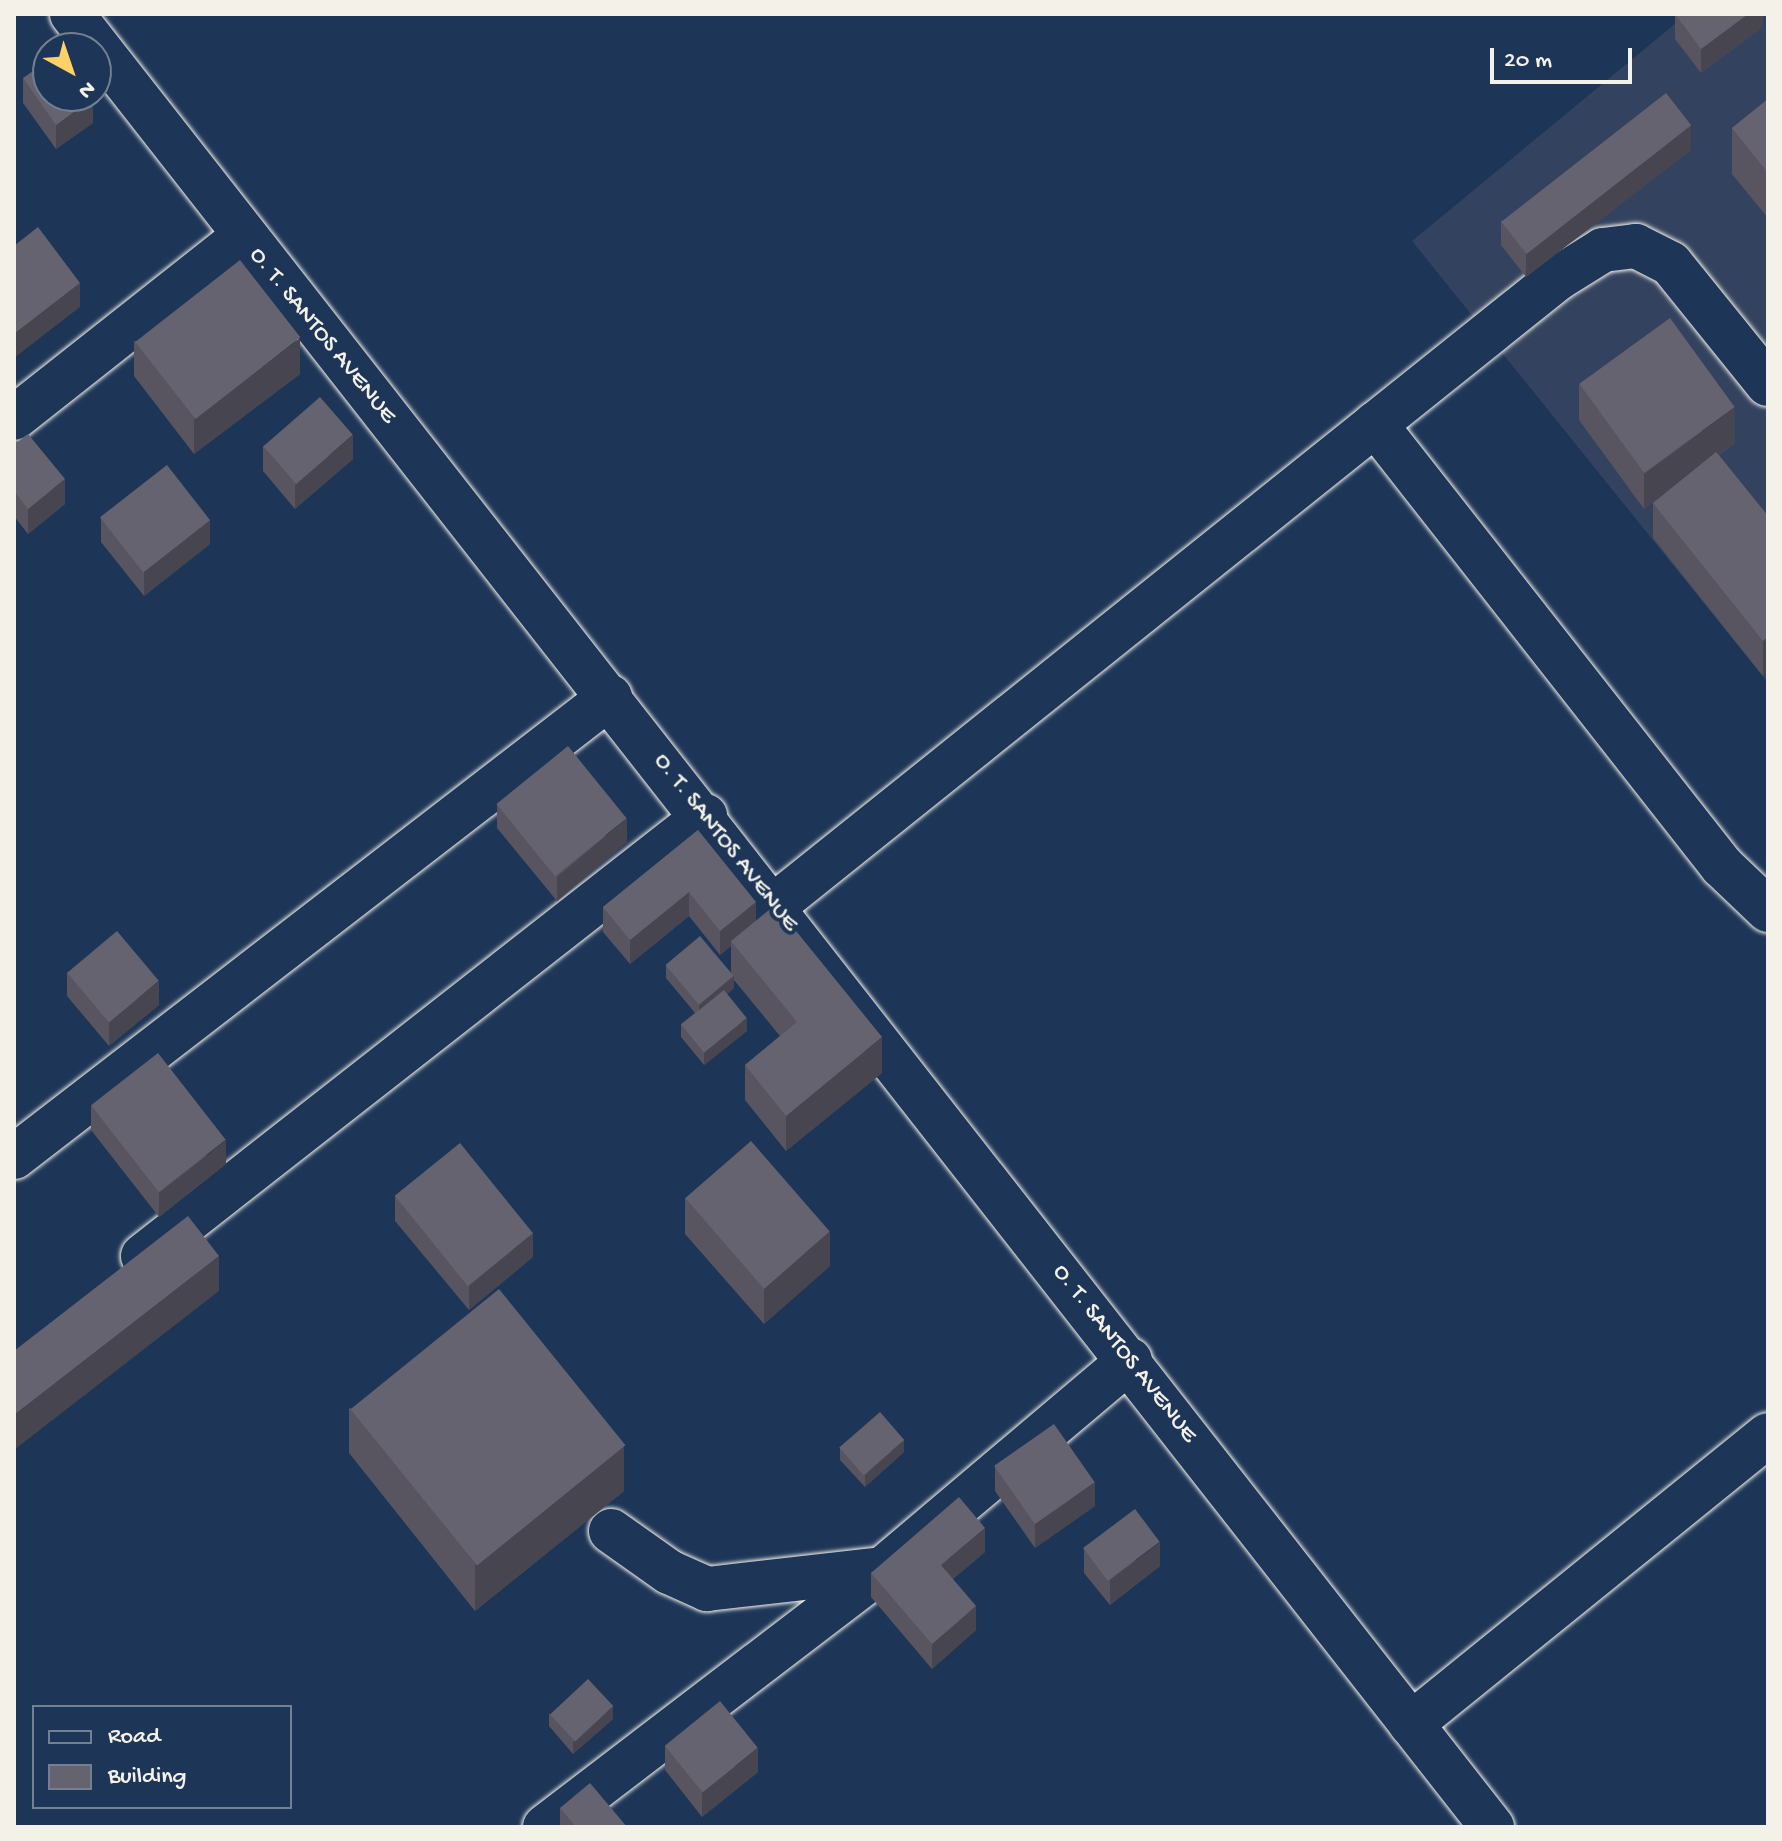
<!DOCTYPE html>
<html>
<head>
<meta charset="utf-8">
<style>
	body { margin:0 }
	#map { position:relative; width:1782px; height:1841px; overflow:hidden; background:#1d3557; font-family:"Gochi Hand",sans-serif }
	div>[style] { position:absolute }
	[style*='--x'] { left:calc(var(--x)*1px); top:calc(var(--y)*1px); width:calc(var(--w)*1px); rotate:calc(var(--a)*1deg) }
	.built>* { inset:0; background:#33435f }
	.roads { filter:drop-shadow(0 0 2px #f4f1e8) drop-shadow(0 0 2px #f4f1e8) }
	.minor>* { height:44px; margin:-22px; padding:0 22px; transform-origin:22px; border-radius:22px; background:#1d3557 }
	.wall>* { inset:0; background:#585561 }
	.shaded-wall>* { inset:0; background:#47454f }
	.building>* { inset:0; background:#666371; transform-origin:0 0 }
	span { translate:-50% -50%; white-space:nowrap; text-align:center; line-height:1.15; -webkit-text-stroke:8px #1d3557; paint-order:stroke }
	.street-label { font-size:24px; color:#f4f1e8 }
	.frame { position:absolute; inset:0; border:16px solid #f4f1e8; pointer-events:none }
	.legend { position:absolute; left:32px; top:1705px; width:260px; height:104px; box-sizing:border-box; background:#1d3557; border:2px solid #738091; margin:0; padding:10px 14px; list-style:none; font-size:24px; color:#f4f1e8 }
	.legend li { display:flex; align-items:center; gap:16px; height:40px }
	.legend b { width:40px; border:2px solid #738091 }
	.north { position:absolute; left:32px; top:32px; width:80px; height:80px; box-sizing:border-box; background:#1d3557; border:2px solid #738091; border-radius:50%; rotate:140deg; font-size:22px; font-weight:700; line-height:32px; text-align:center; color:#f4f1e8 }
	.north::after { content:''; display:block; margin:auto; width:28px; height:36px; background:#ffd166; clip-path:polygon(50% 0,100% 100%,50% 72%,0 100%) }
	.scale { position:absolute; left:1490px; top:48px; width:142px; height:36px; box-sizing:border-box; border:4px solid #f4f1e8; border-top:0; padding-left:10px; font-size:24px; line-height:28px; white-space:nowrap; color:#f4f1e8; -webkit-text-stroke:6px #1d3557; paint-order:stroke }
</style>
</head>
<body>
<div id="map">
	<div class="built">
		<i style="clip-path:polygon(1687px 14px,1768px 14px,1768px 683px,1412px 241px)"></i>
	</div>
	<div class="roads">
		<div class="minor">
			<i style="--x:72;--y:14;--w:2303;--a:51.93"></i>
			<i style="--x:14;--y:418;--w:292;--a:-38.3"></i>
			<i style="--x:1375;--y:424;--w:562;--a:51.87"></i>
			<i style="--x:1722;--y:866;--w:64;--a:43.7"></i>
			<i style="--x:775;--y:905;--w:1003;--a:-38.69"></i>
			<i style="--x:1558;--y:278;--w:53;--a:-31.9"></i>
			<i style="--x:1603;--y:250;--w:33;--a:-7"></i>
			<i style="--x:1636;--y:246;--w:39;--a:27"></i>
			<i style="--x:1671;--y:264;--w:154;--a:51.1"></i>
			<i style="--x:14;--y:1157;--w:753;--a:-37.66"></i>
			<i style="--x:143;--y:1256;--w:714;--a:-38.06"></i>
			<i style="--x:611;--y:1531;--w:71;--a:35.3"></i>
			<i style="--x:669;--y:1572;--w:42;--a:24.1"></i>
			<i style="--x:707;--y:1589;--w:176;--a:-6.5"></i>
			<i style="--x:1411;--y:1724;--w:459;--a:-39"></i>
			<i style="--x:545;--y:1827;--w:427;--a:-37.4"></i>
			<i style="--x:884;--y:1568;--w:322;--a:-40.2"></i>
		</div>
	</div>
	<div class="wall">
		<i style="clip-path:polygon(1675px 14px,1763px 14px,1763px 27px,1701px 73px,1675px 39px)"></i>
		<i style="clip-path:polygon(23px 78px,93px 123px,56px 149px,23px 103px)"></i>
		<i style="clip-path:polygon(1768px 99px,1768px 218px,1732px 174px,1732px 128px)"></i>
		<i style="clip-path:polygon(1691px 150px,1526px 277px,1501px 245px,1501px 221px)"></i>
		<i style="clip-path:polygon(134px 341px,300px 374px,194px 454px,134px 376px)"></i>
		<i style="clip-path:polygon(1579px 384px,1735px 443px,1719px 455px,1768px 516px,1763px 676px,1653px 538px,1653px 503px,1656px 500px,1644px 509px,1579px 420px)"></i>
		<i style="clip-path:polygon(14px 445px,65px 504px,28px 534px,14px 516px)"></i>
		<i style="clip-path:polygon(263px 446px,353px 459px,295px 509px,263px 471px)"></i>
		<i style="clip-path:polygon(101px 518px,210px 544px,144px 596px,101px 542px)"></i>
		<i style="clip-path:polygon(497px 804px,627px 842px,557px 901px,497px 828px)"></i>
		<i style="clip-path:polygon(698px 830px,756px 921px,882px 1073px,786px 1151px,745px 1100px,745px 1065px,780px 1036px,734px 980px,734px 988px,727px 994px,747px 1031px,704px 1065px,681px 1037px,681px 1024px,695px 1013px,666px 978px,666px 965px,731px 973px,731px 946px,720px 955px,689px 916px,630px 964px,603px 932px,603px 907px)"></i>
		<i style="clip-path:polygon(67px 972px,159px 1005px,109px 1046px,67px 996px)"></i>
		<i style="clip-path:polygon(91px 1106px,226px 1164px,159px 1217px,91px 1130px)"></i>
		<i style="clip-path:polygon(395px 1196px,533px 1257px,469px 1310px,395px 1221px)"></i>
		<i style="clip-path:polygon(685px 1198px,830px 1266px,764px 1324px,685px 1234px)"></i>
		<i style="clip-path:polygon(349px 1408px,624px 1491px,475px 1611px,349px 1453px)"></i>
		<i style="clip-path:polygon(840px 1448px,904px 1452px,865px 1487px,840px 1460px)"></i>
		<i style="clip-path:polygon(995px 1467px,1095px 1506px,1035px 1548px,995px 1491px)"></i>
		<i style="clip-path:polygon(1084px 1549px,1160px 1566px,1110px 1605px,1084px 1573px)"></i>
		<i style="clip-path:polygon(985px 1552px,953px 1579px,976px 1630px,932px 1669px,871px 1597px,871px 1573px)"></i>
		<i style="clip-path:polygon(549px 1714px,613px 1719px,573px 1754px,549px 1726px)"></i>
		<i style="clip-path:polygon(665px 1746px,758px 1772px,702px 1817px,665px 1770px)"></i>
		<i style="clip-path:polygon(560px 1808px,627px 1827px,560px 1827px)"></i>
	</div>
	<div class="shaded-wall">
		<i style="clip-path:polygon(1748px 14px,1763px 14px,1763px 27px,1701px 73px,1701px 49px)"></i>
		<i style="clip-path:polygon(93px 98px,93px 123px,56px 149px,56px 125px)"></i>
		<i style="clip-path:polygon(1691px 125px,1691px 150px,1526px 277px,1526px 253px)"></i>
		<i style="clip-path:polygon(80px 283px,80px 307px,14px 358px,14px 334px)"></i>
		<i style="clip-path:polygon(300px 338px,300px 374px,194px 454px,194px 419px)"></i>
		<i style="clip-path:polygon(1735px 407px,1735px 443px,1644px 509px,1644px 474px)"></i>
		<i style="clip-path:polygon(353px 435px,353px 459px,295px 509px,295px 485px)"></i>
		<i style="clip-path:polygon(65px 479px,65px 504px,28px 534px,28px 509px)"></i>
		<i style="clip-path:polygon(210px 520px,210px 544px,144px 596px,144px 572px)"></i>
		<i style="clip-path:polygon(1768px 637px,1768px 673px,1763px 676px,1763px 641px)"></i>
		<i style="clip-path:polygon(627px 818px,627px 842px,557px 901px,557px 877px)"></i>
		<i style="clip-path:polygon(689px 892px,689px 916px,630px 964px,630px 940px)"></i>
		<i style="clip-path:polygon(756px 902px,756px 926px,731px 941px,731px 946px,720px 955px,720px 931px)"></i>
		<i style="clip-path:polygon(734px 976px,734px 988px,699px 1017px,699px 1005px)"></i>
		<i style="clip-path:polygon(159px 981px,159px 1005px,109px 1046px,109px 1022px)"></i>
		<i style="clip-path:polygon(747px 1018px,747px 1031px,704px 1065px,704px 1053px)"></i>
		<i style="clip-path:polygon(882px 1037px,882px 1073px,786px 1151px,786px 1116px)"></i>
		<i style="clip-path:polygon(226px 1140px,226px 1164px,159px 1217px,159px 1193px)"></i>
		<i style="clip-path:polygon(830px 1231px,830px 1266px,764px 1324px,764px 1289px)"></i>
		<i style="clip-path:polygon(533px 1233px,533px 1257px,469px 1310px,469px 1286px)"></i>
		<i style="clip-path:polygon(219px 1256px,219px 1291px,14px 1450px,14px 1415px)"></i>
		<i style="clip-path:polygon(904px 1440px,904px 1452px,865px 1487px,865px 1475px)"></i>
		<i style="clip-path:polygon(624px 1446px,624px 1491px,475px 1611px,475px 1565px)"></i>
		<i style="clip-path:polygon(1095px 1482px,1095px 1506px,1035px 1548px,1035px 1524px)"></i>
		<i style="clip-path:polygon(985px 1528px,985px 1552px,941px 1589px,941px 1565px)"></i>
		<i style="clip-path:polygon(1160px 1542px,1160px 1566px,1110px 1605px,1110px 1580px)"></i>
		<i style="clip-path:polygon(976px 1606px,976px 1630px,932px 1669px,932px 1644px)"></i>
		<i style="clip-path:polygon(613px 1706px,613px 1719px,573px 1754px,573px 1742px)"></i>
		<i style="clip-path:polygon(758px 1748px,758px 1772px,702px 1817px,702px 1793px)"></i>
	</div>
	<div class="building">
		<i style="clip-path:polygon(1675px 14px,1748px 14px,1701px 49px)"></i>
		<i style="clip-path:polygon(48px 61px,48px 96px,92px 96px,93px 98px,56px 125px,23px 78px)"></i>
		<i style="left:1666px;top:93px;width:41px;height:209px;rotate:52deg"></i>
		<i style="clip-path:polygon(1768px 99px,1768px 173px,1732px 128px)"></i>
		<i style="clip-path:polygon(38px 227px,80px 283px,14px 334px,14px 246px)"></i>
		<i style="left:240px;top:260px;width:98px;height:133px;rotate:52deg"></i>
		<i style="left:1670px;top:318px;width:110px;height:112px;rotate:54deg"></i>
		<i style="left:320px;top:397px;width:50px;height:75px;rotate:49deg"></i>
		<i style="clip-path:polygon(28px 434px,65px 479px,28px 509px,14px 491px,14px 445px)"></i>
		<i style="clip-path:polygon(1716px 452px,1768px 516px,1768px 637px,1763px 641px,1653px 503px)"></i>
		<i style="left:167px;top:465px;width:70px;height:85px;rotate:52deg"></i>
		<i style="left:568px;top:746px;width:93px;height:92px;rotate:51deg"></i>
		<i style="clip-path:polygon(698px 830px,756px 902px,720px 931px,689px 892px,630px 940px,603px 907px)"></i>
		<i style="clip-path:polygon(775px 905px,882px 1037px,786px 1116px,745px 1065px,797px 1022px,731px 941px)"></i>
		<i style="left:117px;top:931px;width:65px;height:65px;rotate:50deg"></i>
		<i style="left:700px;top:936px;width:52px;height:45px;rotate:50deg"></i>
		<i style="left:724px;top:990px;width:36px;height:55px;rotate:51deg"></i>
		<i style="left:158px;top:1053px;width:110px;height:85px;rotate:52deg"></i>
		<i style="left:751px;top:1141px;width:120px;height:87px;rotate:49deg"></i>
		<i style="left:460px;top:1143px;width:116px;height:84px;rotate:51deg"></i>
		<i style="clip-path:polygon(188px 1216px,219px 1256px,14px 1415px,14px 1351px)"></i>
		<i style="left:499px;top:1289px;width:201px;height:191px;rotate:51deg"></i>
		<i style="left:880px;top:1412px;width:37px;height:54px;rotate:49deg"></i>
		<i style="left:1054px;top:1424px;width:71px;height:73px;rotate:55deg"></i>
		<i style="clip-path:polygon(959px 1497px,985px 1528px,941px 1565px,976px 1606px,932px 1644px,871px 1573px)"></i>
		<i style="left:1135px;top:1509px;width:41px;height:65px;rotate:53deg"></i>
		<i style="left:588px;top:1679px;width:37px;height:52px;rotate:47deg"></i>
		<i style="left:720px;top:1701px;width:60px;height:71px;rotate:51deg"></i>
		<i style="clip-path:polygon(590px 1783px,627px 1827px,576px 1827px,560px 1808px)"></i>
	</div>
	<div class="street-label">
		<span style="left:322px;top:336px;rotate:51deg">O. T. SANTOS AVENUE</span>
		<span style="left:725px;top:843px;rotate:52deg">O. T. SANTOS AVENUE</span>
		<span style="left:1124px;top:1354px;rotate:52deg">O. T. SANTOS AVENUE</span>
	</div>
	<div class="frame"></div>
	<ul class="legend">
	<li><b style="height:10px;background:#1d3557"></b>Road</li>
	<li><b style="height:22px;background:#666371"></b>Building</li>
	</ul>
	<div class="north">N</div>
	<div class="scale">20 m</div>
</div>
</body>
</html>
